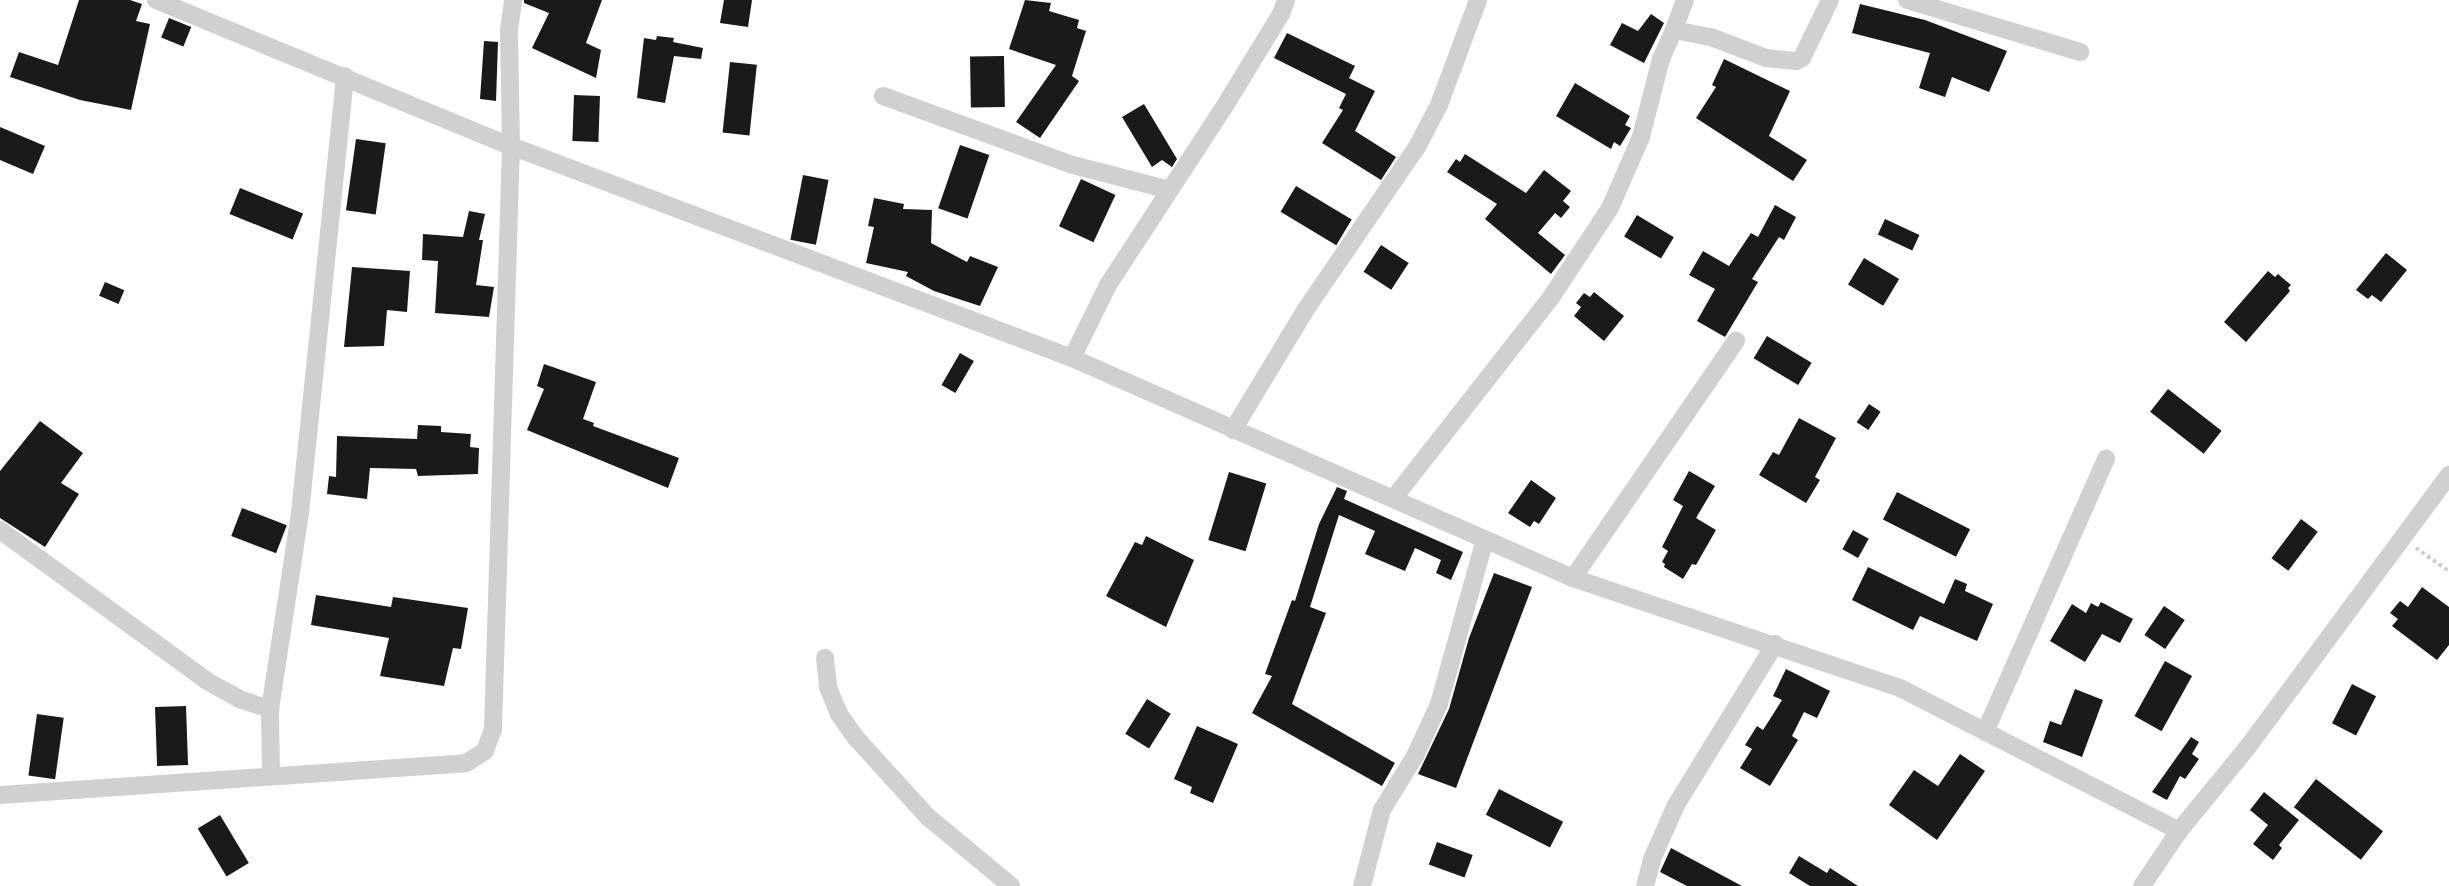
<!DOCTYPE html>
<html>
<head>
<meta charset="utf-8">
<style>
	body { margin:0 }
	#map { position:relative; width:2449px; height:886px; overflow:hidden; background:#fff; font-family:"Titillium Web",sans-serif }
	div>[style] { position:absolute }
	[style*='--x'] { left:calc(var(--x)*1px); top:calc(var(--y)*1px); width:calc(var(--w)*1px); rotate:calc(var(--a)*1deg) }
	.building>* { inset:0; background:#1a1a1a; transform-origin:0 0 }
	.path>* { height:3.5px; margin-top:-1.75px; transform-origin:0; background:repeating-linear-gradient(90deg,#cdcdcd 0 3.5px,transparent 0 7px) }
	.minor>* { height:18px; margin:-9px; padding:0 9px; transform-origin:9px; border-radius:9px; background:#d0d0d0 }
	span { translate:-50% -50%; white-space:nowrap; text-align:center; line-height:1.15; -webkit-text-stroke:7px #fff; paint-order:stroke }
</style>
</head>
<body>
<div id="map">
	<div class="building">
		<i style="clip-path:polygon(79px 0,130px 0,142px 4px,136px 21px,150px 24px,131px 110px,80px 100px,10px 77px,19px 52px,58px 65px)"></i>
		<i style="clip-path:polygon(524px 0,602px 0,586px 43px,601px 50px,596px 78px,532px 48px,549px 13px,524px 3px)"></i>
		<i style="clip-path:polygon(724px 0,752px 0,748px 27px,720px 23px)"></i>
		<i style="clip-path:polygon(1025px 0,1051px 3px,1049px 11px,1079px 20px,1077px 28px,1086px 31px,1072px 76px,1079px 81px,1040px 138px,1016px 122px,1056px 65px,1009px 49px)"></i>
		<i style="clip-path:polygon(1860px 4px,1925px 20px,2007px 51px,1989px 92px,1952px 77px,1945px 97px,1919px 88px,1930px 53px,1852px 33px)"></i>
		<i style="clip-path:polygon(1651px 14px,1664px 23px,1644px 63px,1610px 45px,1622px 23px,1638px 31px)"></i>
		<i style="left:169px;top:18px;width:24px;height:21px;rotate:22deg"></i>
		<i style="clip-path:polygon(1287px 33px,1355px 66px,1349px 78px,1375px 91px,1355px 131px,1396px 157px,1381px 180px,1322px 143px,1343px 110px,1339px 108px,1346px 94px,1274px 58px)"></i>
		<i style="clip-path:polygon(657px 36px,674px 38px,673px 42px,703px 48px,701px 59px,674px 56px,665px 103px,637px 98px,644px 38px,656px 40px)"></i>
		<i style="clip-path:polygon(484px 41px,498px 42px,496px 101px,480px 99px)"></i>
		<i style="left:1004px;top:56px;width:51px;height:34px;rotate:89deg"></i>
		<i style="clip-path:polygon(1724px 59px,1790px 91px,1769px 136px,1807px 160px,1793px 181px,1696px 118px,1716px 87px,1712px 85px)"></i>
		<i style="left:730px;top:62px;width:27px;height:71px;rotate:6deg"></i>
		<i style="clip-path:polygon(1575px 83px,1630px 116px,1625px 125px,1631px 128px,1620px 146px,1614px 142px,1611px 149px,1556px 116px)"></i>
		<i style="left:574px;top:95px;width:26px;height:46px;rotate:2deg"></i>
		<i style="clip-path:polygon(1144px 104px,1177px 159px,1172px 167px,1162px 160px,1152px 167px,1122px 117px)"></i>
		<i style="clip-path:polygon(0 127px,45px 146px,33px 174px,0 160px)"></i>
		<i style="left:356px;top:139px;width:30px;height:72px;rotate:8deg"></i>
		<i style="left:960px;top:145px;width:31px;height:67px;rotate:19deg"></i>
		<i style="clip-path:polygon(1465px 154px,1526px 193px,1544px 170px,1571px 191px,1563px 201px,1570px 207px,1561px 218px,1555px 213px,1538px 233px,1565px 255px,1551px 274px,1485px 219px,1497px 204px,1447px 172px,1456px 159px,1460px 162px)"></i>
		<i style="left:803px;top:175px;width:26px;height:66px;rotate:11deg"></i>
		<i style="left:1081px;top:179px;width:38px;height:52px;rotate:25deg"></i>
		<i style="left:1296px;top:186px;width:65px;height:30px;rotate:31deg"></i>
		<i style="left:240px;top:188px;width:68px;height:28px;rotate:22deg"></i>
		<i style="clip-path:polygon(874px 198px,904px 204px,903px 209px,932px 210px,931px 243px,967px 262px,970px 256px,998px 267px,980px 306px,934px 291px,906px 276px,908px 272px,866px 263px,874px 227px,868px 226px)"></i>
		<i style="clip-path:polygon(1775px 205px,1796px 217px,1784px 240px,1779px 237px,1752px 279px,1758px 282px,1725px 337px,1697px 321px,1715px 289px,1689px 275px,1703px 251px,1729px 266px,1751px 233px,1758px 237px)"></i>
		<i style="clip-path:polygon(469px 211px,485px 214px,479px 240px,483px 240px,476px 285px,494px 287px,489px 317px,435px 313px,438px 261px,422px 260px,423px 234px,463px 237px)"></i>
		<i style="left:1637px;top:215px;width:43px;height:25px;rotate:31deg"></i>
		<i style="left:1885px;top:219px;width:38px;height:17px;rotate:25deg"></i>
		<i style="left:1381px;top:245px;width:33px;height:32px;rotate:33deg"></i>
		<i style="clip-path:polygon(2386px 253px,2407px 270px,2381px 302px,2372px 295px,2368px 299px,2356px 290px)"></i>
		<i style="left:1864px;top:258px;width:41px;height:31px;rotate:31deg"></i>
		<i style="clip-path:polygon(352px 267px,410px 271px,407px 312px,387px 310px,384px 346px,344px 347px)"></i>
		<i style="clip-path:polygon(2268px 271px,2275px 277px,2278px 274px,2291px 285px,2288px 288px,2290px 291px,2246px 342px,2224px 322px)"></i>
		<i style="left:105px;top:282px;width:21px;height:15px;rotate:23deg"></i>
		<i style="clip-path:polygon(1594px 292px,1624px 316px,1604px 341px,1574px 316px,1581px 307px,1576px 303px,1584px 293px,1590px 297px)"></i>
		<i style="left:1767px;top:336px;width:52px;height:26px;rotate:31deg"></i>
		<i style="left:960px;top:353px;width:16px;height:37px;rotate:30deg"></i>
		<i style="clip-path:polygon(544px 364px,596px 382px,583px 419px,594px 423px,593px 426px,679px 458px,668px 488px,527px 430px,544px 389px,537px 386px)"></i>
		<i style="left:2168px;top:389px;width:68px;height:29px;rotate:38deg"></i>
		<i style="left:1869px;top:404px;width:14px;height:22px;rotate:34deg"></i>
		<i style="clip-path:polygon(1799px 418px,1836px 438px,1815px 477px,1820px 480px,1806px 503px,1759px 475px,1773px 452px,1779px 455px)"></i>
		<i style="clip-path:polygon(40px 421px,83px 453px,61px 483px,79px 494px,45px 547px,0 518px,0 471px)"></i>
		<i style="clip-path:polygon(418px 425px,441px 426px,441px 432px,471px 434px,470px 447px,479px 448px,478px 474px,418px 476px,416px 469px,370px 468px,367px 499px,327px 494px,329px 476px,336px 477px,337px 436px,417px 439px)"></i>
		<i style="clip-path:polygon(1689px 471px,1715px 486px,1696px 518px,1716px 530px,1696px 565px,1692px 564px,1683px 579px,1664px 567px,1665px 564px,1662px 562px,1668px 551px,1662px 547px,1683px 506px,1673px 500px)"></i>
		<i style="left:1229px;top:472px;width:39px;height:71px;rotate:17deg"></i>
		<i style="clip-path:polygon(1531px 480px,1556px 498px,1539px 524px,1534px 521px,1530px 527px,1508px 513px)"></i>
		<i style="clip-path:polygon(1337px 487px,1347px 491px,1344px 499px,1463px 552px,1451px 580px,1436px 573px,1441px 560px,1415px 548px,1405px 571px,1365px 554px,1375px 531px,1339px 515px,1310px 607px,1326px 613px,1292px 704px,1395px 763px,1382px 786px,1252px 713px,1272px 676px,1265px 674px,1292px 600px,1295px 601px,1319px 524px)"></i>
		<i style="left:1897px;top:492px;width:82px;height:31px;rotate:27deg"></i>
		<i style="left:242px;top:508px;width:48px;height:30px;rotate:21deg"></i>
		<i style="left:2301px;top:519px;width:21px;height:49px;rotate:37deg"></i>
		<i style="left:1853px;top:530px;width:18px;height:22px;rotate:29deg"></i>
		<i style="clip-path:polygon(1146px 536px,1194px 560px,1166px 627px,1106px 596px,1135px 542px,1142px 545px)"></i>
		<i style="clip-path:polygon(1868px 567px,1944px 604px,1955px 579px,1967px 584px,1965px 591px,1993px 604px,1977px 641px,1920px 616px,1913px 630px,1852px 600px)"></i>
		<i style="clip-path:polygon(1494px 573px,1532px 587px,1456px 788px,1418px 774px,1449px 709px,1469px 638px)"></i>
		<i style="clip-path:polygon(2422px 587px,2449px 607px,2449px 645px,2437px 660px,2392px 626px,2398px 619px,2390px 613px,2400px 601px,2408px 607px)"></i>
		<i style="clip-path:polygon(316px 595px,391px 607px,393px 597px,468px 608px,461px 649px,453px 648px,444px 686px,380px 676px,389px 638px,311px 625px)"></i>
		<i style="clip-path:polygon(2101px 602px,2133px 619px,2120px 643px,2102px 634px,2085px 662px,2050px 641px,2072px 604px,2086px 613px,2091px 603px,2098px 607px)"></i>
		<i style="left:2164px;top:606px;width:25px;height:35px;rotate:34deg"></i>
		<i style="left:2165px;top:661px;width:31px;height:63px;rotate:29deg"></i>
		<i style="clip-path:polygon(1786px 669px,1830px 691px,1817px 718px,1804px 712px,1792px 736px,1798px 740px,1770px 786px,1740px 768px,1752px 749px,1745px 745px,1757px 726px,1763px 730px,1782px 700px,1773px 696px)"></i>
		<i style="left:2352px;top:684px;width:27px;height:44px;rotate:27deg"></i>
		<i style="clip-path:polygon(2075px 689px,2103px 700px,2082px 757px,2043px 742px,2050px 721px,2061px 725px)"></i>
		<i style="left:1147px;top:699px;width:28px;height:41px;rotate:32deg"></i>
		<i style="left:186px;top:706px;width:59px;height:31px;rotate:88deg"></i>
		<i style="left:37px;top:714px;width:27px;height:62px;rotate:8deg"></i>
		<i style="clip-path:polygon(1197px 726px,1238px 744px,1213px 803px,1190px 793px,1192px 787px,1174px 779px)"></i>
		<i style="clip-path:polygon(2191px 737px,2199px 742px,2192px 754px,2199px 759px,2185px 779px,2180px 776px,2167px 800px,2152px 792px)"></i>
		<i style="clip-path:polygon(1960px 754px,1985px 771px,1937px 840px,1889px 805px,1914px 770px,1938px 786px)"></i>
		<i style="left:2316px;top:779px;width:85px;height:36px;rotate:38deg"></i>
		<i style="left:1499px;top:789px;width:72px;height:29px;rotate:27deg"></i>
		<i style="clip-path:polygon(2264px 792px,2299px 820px,2279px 845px,2282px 848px,2273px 860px,2253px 844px,2268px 825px,2250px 810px)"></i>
		<i style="left:220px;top:815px;width:56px;height:26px;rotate:59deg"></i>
		<i style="left:1437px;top:842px;width:38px;height:24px;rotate:20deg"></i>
		<i style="clip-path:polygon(1671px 848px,1742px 886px,1687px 886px,1660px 872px)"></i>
		<i style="clip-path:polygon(1799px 856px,1827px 873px,1830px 868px,1858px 886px,1810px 886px,1789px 873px)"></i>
	</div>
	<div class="path">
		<i style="--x:2416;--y:548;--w:40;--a:34.9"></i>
	</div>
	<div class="minor">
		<i style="--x:156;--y:0;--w:384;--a:22.4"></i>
		<i style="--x:511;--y:146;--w:600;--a:20.7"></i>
		<i style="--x:1072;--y:358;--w:547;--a:23.71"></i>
		<i style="--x:1573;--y:578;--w:345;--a:18.6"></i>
		<i style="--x:1900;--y:688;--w:314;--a:27.1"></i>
		<i style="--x:1907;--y:0;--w:181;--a:16.7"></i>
		<i style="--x:1674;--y:30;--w:32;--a:-70"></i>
		<i style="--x:883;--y:96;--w:202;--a:20"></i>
		<i style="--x:1073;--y:165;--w:100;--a:14.5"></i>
		<i style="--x:1072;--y:358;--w:81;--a:-63.7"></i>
		<i style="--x:1108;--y:285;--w:216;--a:-56.9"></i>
		<i style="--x:1226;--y:104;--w:105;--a:-58.6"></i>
		<i style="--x:1281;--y:14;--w:15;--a:-70"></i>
		<i style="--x:1233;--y:430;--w:141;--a:-58.9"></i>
		<i style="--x:1306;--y:309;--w:196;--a:-55.6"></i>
		<i style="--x:1417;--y:147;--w:47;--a:-62.4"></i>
		<i style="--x:1439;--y:105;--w:112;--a:-69.6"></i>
		<i style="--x:1393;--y:499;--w:258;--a:-51.9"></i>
		<i style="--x:1552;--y:296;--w:105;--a:-56.6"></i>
		<i style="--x:1610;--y:208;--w:77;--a:-66.4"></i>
		<i style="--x:1641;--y:137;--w:81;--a:-75.6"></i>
		<i style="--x:1661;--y:59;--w:32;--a:-66"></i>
		<i style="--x:1674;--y:30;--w:38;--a:11"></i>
		<i style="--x:1711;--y:37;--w:59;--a:20.9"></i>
		<i style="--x:1766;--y:58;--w:30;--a:6"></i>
		<i style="--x:1796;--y:61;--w:7;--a:-27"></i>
		<i style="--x:1802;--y:58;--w:64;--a:-64.2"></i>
		<i style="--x:0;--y:530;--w:256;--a:36.1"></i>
		<i style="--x:207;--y:681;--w:37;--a:29"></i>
		<i style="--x:239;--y:699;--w:33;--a:18"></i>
		<i style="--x:1573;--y:578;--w:288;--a:-55.5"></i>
		<i style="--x:825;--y:658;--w:29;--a:84"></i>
		<i style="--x:828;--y:687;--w:29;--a:68"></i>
		<i style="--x:839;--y:714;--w:29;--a:55"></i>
		<i style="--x:856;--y:738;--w:107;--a:47.7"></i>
		<i style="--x:928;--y:817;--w:108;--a:39.7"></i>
		<i style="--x:1985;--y:732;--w:299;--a:-66.1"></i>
		<i style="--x:271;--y:775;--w:66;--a:-90.9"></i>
		<i style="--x:270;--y:709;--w:198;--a:-81.3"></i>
		<i style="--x:300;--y:513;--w:439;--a:-84.1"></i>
		<i style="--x:0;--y:795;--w:467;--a:-3.9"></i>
		<i style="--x:466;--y:763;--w:22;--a:-32"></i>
		<i style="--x:485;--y:751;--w:23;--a:-70"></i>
		<i style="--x:493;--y:729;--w:583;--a:-88.23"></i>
		<i style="--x:511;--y:146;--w:116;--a:-91"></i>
		<i style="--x:509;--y:30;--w:30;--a:-82"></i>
		<i style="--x:1362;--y:886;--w:79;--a:-75.3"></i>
		<i style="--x:1382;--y:810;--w:63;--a:-58.6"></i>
		<i style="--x:1415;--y:756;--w:57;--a:-65.2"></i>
		<i style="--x:1439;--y:704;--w:171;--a:-74.4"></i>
		<i style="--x:1645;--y:886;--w:28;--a:-75"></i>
		<i style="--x:1652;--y:859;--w:59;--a:-66"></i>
		<i style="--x:1676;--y:805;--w:189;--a:-58.4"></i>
		<i style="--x:2142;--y:886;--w:66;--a:-56.1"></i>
		<i style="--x:2179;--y:831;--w:107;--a:-50.7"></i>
		<i style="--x:2247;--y:748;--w:340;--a:-53.5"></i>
	</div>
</div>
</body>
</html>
